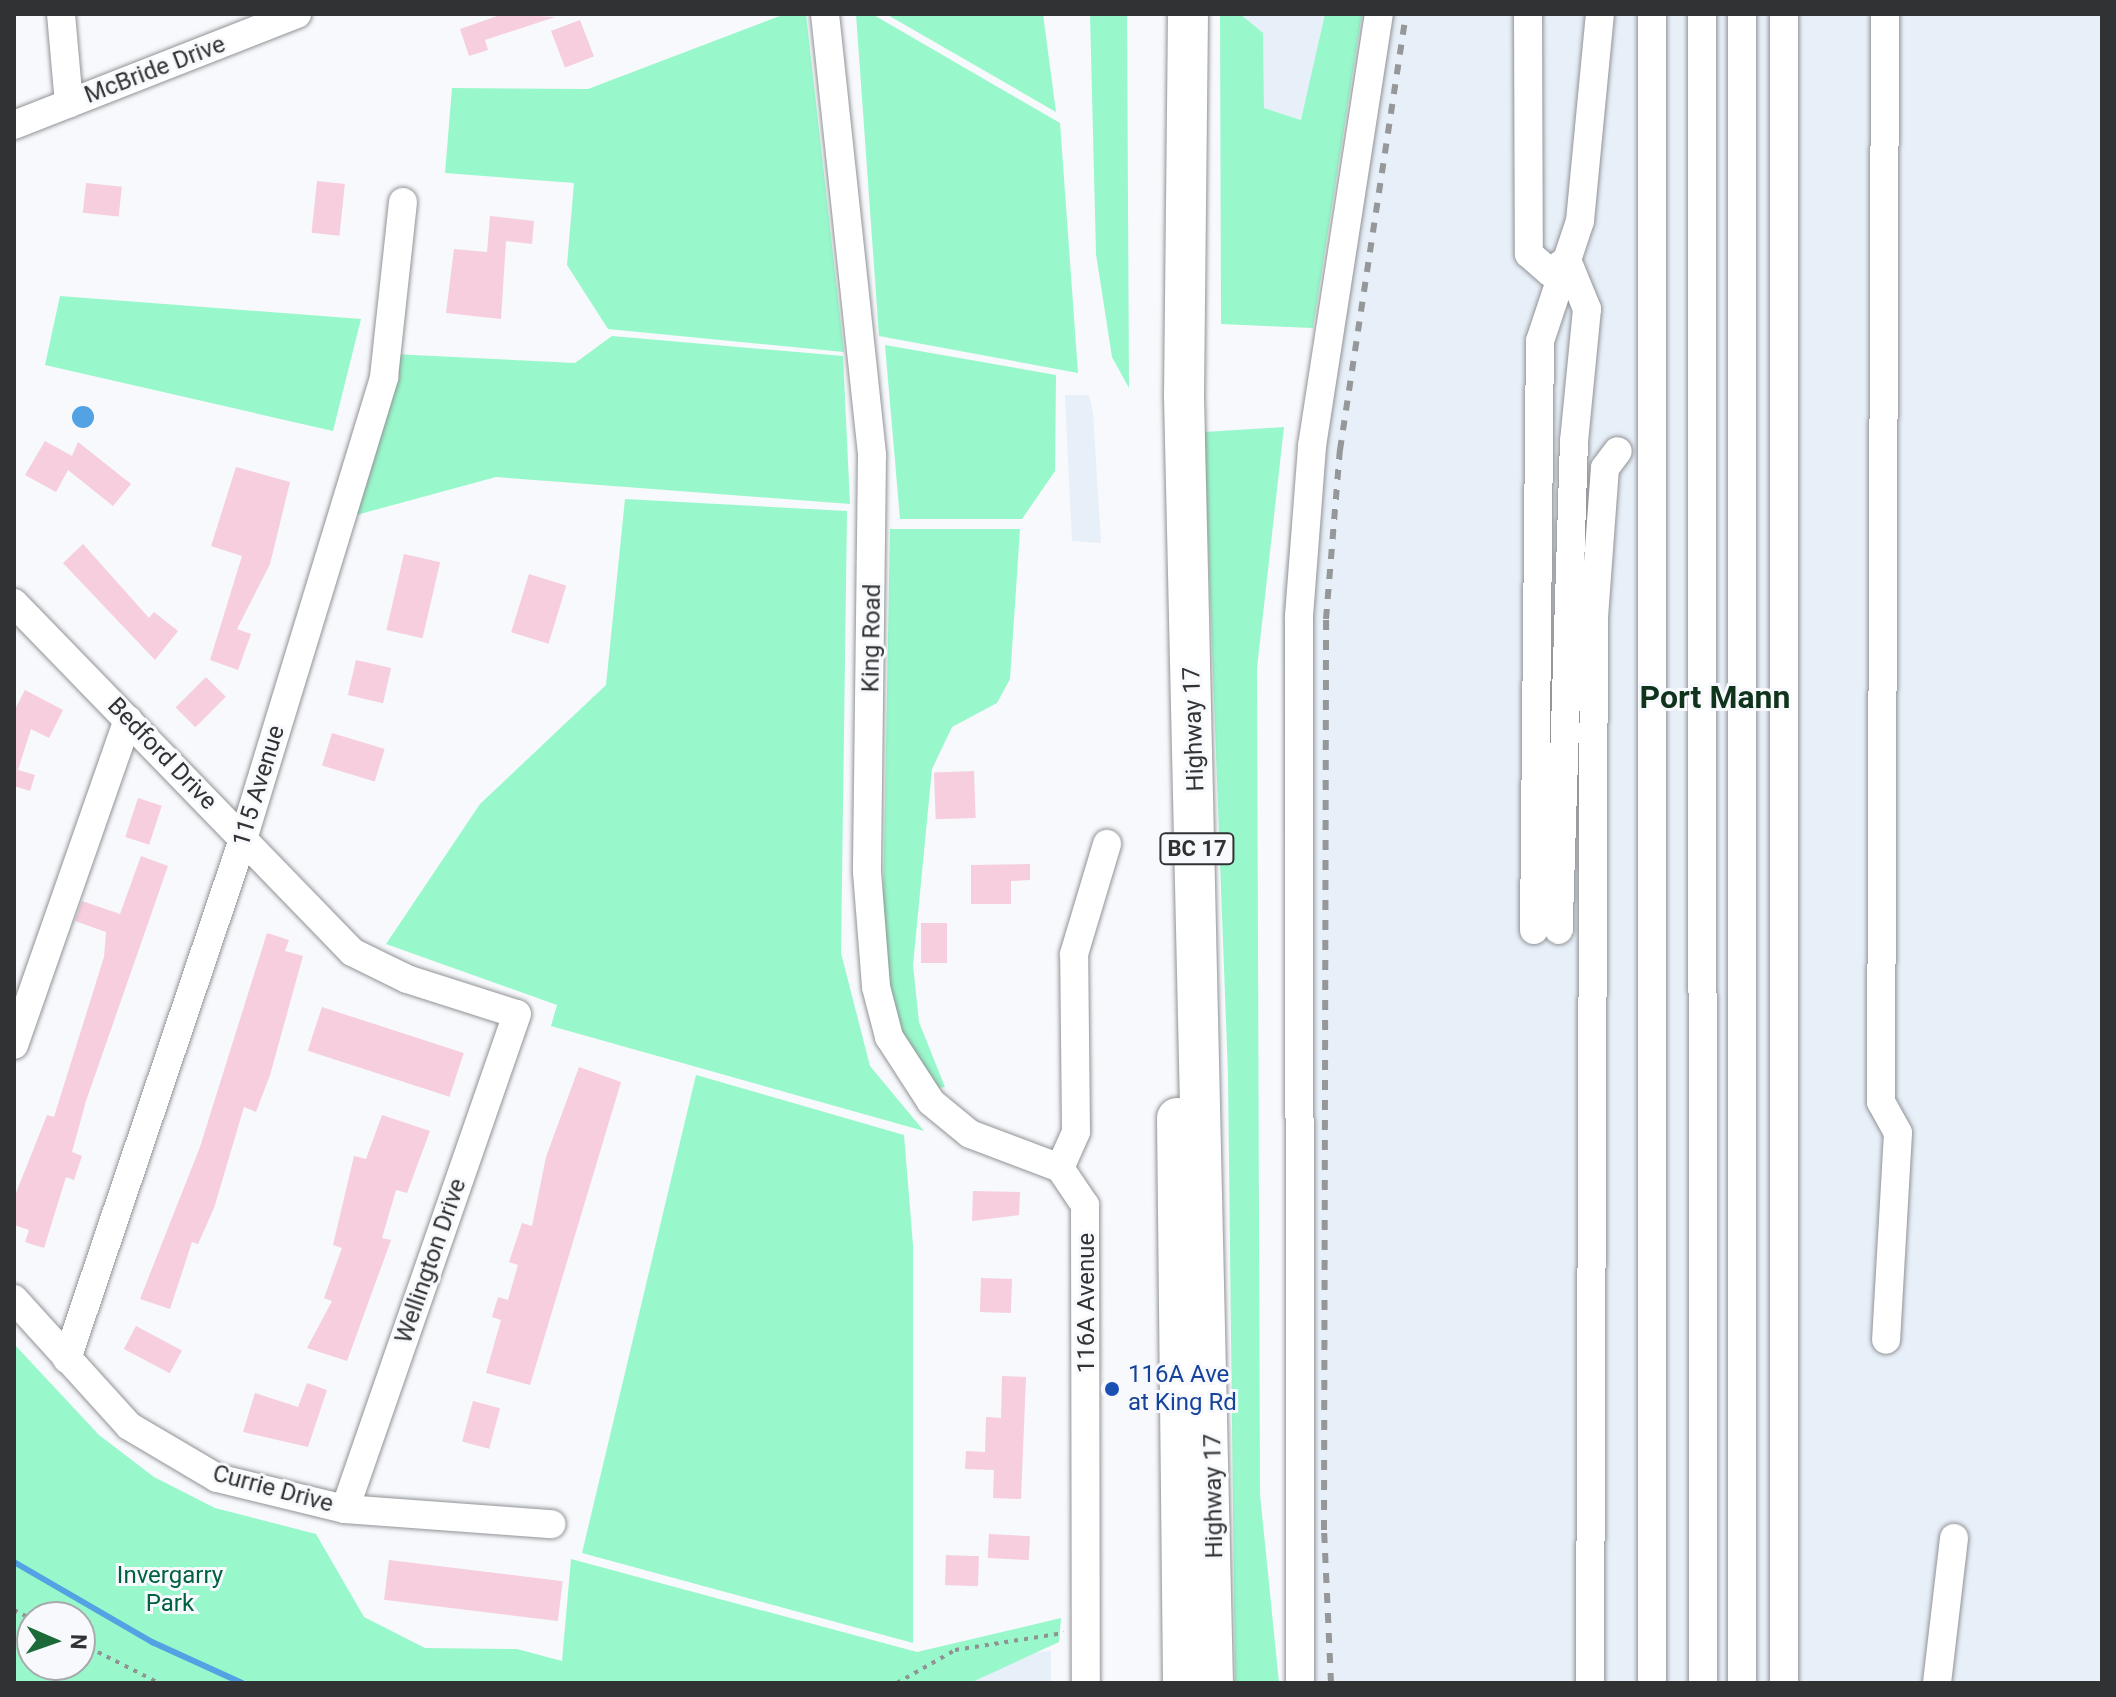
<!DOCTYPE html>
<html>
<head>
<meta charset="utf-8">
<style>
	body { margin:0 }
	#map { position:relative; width:2116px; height:1697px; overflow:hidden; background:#f7f9fc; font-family:Roboto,sans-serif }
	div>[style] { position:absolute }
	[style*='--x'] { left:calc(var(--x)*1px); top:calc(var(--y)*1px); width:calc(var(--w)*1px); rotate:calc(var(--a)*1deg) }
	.built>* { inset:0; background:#e7eff8 }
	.green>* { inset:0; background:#98f8cb }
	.water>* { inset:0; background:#53a2e3 }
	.round { border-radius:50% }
	.stream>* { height:6px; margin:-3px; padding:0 3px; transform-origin:3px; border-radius:3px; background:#53a2e3 }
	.building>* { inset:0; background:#f6cedd; transform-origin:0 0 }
	.path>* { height:4px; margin-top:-2px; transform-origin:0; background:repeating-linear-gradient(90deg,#909294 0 4px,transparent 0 10px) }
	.roads { filter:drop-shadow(0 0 2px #919396) drop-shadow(0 0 2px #919396) }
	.minor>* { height:28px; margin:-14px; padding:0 14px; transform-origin:14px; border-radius:14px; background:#fff }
	.highway>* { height:40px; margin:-20px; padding:0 20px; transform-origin:20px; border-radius:20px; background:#fff }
	.rail>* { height:6px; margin-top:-3px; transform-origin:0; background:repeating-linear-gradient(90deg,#959799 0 10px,transparent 0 20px) }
	.dots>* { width:22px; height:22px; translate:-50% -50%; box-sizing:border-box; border:4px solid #f7f9fc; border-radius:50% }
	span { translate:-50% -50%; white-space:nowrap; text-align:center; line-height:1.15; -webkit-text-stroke:6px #f7f9fc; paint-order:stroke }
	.shield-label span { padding:2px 6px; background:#f7f9fc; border:2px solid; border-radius:6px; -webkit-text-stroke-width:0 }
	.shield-label { font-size:22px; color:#313233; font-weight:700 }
	.street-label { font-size:24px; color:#313233 }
	.transit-label { font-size:24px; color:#164399 }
	.left { translate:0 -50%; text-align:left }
	.park-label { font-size:24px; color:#026042 }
	.district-label { font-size:32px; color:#0f331b; font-weight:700 }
	.frame { position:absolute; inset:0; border:16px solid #313233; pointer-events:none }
	.north { position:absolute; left:16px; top:1601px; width:80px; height:80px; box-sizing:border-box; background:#f7f9fc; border:2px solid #a8a9ac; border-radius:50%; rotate:92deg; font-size:22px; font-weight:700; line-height:32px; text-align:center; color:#313233 }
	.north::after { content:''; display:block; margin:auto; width:28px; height:36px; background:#1c6a3a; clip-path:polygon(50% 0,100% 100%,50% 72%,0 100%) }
</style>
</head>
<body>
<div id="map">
	<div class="built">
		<i style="clip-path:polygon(1240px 14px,1325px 14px,1302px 120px,1264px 108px,1263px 34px)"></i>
		<i style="clip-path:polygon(1362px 14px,2102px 14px,2102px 1683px,1292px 1683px,1282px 588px)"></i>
		<i style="clip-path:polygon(1065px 395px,1089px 395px,1093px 413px,1101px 543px,1072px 541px)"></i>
		<i style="clip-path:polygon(1051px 1651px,1051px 1683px,967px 1683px,1023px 1653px)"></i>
	</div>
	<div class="green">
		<i style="clip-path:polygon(785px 14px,806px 14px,844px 352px,608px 329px,567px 265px,574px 183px,445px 173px,452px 88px,588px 89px)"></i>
		<i style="clip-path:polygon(856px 14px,872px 14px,1060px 123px,1078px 373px,879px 336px)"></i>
		<i style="clip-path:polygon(886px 14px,1043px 14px,1056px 112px)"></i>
		<i style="clip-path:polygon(1090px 14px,1127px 14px,1129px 388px,1112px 357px,1096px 254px)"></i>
		<i style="clip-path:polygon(1220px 14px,1240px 14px,1263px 33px,1264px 108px,1301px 120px,1325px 14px,1362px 14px,1313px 328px,1221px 324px)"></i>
		<i style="clip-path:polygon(60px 296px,361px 319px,333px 431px,45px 365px)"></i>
		<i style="clip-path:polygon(612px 336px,843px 356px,850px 504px,496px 477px,349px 517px,393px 354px,575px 363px)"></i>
		<i style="clip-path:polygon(885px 345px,1056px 375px,1055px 471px,1022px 519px,900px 519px)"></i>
		<i style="clip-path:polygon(1284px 427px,1257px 668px,1260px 1494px,1279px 1683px,1235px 1683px,1228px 1075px,1204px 432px)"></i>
		<i style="clip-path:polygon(625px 499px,847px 511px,841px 953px,870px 1066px,924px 1131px,551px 1026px,557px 1005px,386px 944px,480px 804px,606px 685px)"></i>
		<i style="clip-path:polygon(890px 529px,1020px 529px,1010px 679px,997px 703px,952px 727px,932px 769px,913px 965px,919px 1022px,945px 1087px,932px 1089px,900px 1032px,882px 957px)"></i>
		<i style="clip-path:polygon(696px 1075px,904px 1135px,913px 1245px,913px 1643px,582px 1553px)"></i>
		<i style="clip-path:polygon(evenodd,14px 1344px,99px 1435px,154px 1477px,215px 1508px,316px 1534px,364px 1617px,425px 1648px,517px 1649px,562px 1661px,571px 1559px,917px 1652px,1061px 1618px,1059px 1642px,970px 1683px,14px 1683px,14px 1344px,80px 1617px,80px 1665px,32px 1665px,32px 1617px,80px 1617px)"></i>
	</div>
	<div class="water">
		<i class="round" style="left:72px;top:406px;width:22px;height:22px"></i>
	</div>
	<div class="stream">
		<i style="--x:14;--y:1562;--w:160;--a:30.1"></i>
		<i style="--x:152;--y:1642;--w:99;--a:24.5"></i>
	</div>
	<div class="building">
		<i style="clip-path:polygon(503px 14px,555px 17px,485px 40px,488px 50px,469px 56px,460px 29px)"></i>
		<i style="left:580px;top:20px;width:39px;height:31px;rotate:69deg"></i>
		<i style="left:317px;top:181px;width:28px;height:52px;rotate:6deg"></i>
		<i style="left:86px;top:183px;width:36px;height:30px;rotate:6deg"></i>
		<i style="clip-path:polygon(490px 216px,534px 221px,532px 244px,506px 241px,501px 319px,446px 313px,454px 249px,487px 252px)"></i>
		<i style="clip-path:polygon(45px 441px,72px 456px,78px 442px,131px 484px,113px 506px,68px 470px,56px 492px,25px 475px)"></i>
		<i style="clip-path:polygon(236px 467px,290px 482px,270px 564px,237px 629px,251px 634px,238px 670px,210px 660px,242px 556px,211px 546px)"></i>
		<i style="clip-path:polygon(83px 544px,149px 618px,154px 612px,178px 631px,155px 660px,63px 563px)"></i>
		<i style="left:404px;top:554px;width:37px;height:78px;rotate:13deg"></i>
		<i style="left:529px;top:574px;width:39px;height:61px;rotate:17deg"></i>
		<i style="left:356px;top:660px;width:36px;height:36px;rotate:13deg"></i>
		<i style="left:206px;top:677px;width:28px;height:43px;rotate:45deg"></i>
		<i style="clip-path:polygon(25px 690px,63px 710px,49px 738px,31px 729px,18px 770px,35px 775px,30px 791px,14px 786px,14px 711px)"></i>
		<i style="left:332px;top:733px;width:55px;height:34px;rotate:17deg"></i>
		<i style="left:974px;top:771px;width:47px;height:40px;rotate:88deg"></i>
		<i style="left:138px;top:798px;width:25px;height:41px;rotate:18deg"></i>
		<i style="clip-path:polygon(141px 856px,168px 866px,86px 1101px,72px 1152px,82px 1156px,74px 1180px,66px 1177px,44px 1248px,25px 1242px,29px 1230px,14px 1225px,14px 1198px,47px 1115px,54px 1117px,104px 957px,106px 932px,75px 921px,82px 901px,120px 914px)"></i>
		<i style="clip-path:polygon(1030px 864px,1030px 880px,1011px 881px,1011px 904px,971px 904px,971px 865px)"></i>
		<i style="left:947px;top:923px;width:40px;height:26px;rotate:90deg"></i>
		<i style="clip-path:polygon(267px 933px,289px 940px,285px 951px,303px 956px,270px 1075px,256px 1112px,244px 1107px,214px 1208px,198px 1244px,192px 1242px,170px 1309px,140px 1299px,200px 1147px)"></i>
		<i style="left:322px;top:1007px;width:149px;height:46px;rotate:18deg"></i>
		<i style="clip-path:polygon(579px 1067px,621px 1082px,530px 1385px,486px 1373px,501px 1320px,492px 1317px,498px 1297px,508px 1300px,518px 1265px,509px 1262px,522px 1223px,532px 1226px,546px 1157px)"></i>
		<i style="clip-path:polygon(382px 1115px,430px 1131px,407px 1193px,396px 1190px,382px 1238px,391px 1240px,347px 1361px,307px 1348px,332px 1301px,324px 1298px,342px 1248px,333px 1245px,354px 1156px,366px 1159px)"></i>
		<i style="clip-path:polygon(973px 1191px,1020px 1192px,1019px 1215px,972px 1221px)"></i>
		<i style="left:981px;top:1278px;width:31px;height:34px;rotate:2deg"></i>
		<i style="left:136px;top:1326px;width:52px;height:26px;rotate:28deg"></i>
		<i style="clip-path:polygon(1002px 1376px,1026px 1377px,1021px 1499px,993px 1498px,994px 1470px,965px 1469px,966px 1451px,985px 1452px,986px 1417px,1001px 1418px)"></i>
		<i style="clip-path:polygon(307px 1383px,327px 1390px,308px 1447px,243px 1432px,255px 1393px,298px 1407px)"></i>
		<i style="left:473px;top:1401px;width:28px;height:42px;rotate:15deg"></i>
		<i style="left:989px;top:1534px;width:41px;height:24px;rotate:3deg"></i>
		<i style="left:946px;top:1555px;width:33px;height:30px;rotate:2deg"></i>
		<i style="left:389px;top:1560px;width:175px;height:40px;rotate:7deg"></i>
	</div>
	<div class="path">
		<i style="--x:14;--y:1610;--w:20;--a:27"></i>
		<i style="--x:80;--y:1643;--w:89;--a:26.9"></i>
		<i style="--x:897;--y:1683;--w:67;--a:-29.6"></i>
		<i style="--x:955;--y:1650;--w:110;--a:-8.9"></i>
	</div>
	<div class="roads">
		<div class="minor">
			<i style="--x:61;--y:14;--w:90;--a:84.9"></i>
			<i style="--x:825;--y:14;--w:443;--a:83.9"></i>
			<i style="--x:872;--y:455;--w:417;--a:90.7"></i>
			<i style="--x:867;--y:872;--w:115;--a:85.5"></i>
			<i style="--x:876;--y:987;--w:52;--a:75.4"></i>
			<i style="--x:889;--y:1037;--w:77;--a:57.1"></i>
			<i style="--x:931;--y:1102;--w:50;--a:39.4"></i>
			<i style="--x:970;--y:1134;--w:96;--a:20.7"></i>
			<i style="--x:1060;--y:1168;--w:45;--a:56"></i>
			<i style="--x:1085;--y:1205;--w:478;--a:89.9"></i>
			<i style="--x:1528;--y:14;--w:240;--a:89.8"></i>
			<i style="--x:1529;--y:254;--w:28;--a:41"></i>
			<i style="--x:1550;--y:272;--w:21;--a:-35"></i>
			<i style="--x:1567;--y:260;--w:41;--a:-71.6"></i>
			<i style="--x:1580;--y:221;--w:208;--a:-84.5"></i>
			<i style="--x:1702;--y:14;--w:1669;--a:89.97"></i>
			<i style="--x:1885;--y:14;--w:1088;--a:90.21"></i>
			<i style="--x:1881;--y:1102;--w:35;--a:61"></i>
			<i style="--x:1898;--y:1133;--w:207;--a:93.3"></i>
			<i style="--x:14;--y:125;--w:304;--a:-21.4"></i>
			<i style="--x:14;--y:603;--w:486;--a:45.9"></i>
			<i style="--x:352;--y:952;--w:61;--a:26.1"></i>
			<i style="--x:407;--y:979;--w:115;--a:17.7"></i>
			<i style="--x:517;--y:1014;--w:524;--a:109.16"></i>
			<i style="--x:1534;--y:930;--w:589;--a:-89.42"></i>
			<i style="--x:1540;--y:341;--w:85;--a:-71.6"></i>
			<i style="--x:1567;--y:260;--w:53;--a:67.8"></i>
			<i style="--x:1587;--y:309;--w:133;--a:95.6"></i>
			<i style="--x:1574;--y:441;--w:489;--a:91.8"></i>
			<i style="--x:14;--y:1045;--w:345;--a:-70.7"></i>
			<i style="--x:1060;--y:1168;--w:39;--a:-66"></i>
			<i style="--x:1076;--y:1132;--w:178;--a:-90.6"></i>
			<i style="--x:1074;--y:954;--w:115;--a:-73.3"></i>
			<i style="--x:14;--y:1299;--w:171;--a:47.8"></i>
			<i style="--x:129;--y:1426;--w:102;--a:30.6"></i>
			<i style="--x:217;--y:1478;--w:132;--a:13.6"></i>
			<i style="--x:345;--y:1509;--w:207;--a:4.2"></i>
			<i style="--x:67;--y:1359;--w:552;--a:-71.3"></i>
			<i style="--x:244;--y:836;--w:480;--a:-73"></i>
			<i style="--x:384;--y:377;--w:176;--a:-83.8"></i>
			<i style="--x:1300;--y:1683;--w:1067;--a:-90.05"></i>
			<i style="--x:1299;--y:616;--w:170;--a:-85.6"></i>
			<i style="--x:1312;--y:446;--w:437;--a:-81.2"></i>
			<i style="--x:1590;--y:1683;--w:1066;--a:-89.79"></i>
			<i style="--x:1594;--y:617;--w:149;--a:-85.8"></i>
			<i style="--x:1605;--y:468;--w:21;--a:-53"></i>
			<i style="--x:1652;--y:1683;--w:1669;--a:-90"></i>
			<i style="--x:1742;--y:1683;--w:1669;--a:-90"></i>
			<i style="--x:1784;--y:1683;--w:1669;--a:-90"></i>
			<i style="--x:1937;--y:1683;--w:146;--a:-83.3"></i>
		</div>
		<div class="highway">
			<i style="--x:1188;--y:14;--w:382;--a:90.6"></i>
			<i style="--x:1184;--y:396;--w:1287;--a:88.71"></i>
			<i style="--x:1177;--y:1118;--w:565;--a:89.39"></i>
		</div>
	</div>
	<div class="rail">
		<i style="--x:1331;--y:1683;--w:153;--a:-92.6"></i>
		<i style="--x:1324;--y:1530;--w:911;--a:-89.87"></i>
		<i style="--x:1326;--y:619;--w:170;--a:-85.3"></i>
		<i style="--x:1340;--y:450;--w:441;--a:-81.4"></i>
	</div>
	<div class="dots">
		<i style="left:1112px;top:1389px;background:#1a4fb4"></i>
	</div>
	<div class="shield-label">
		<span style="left:1197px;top:849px">BC 17</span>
	</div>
	<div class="street-label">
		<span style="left:155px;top:70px;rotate:-21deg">McBride Drive</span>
		<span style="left:872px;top:638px;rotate:-89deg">King Road</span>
		<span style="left:1194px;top:729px;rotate:-92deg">Highway 17</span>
		<span style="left:162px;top:754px;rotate:46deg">Bedford Drive</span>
		<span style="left:259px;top:786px;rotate:-73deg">115 Avenue</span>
		<span style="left:431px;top:1261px;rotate:-71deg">Wellington Drive</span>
		<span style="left:1087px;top:1303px;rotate:-90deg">116A Avenue</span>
		<span style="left:273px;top:1489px;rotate:15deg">Currie Drive</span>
		<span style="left:1214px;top:1496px;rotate:-91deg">Highway 17</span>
	</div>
	<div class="transit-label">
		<span class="left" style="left:1128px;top:1389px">116A Ave<br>at King Rd</span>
	</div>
	<div class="park-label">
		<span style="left:170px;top:1590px">Invergarry<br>Park</span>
	</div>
	<div class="district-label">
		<span style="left:1715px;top:697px">Port Mann</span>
	</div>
	<div class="frame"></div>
	<div class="north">N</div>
</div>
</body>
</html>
